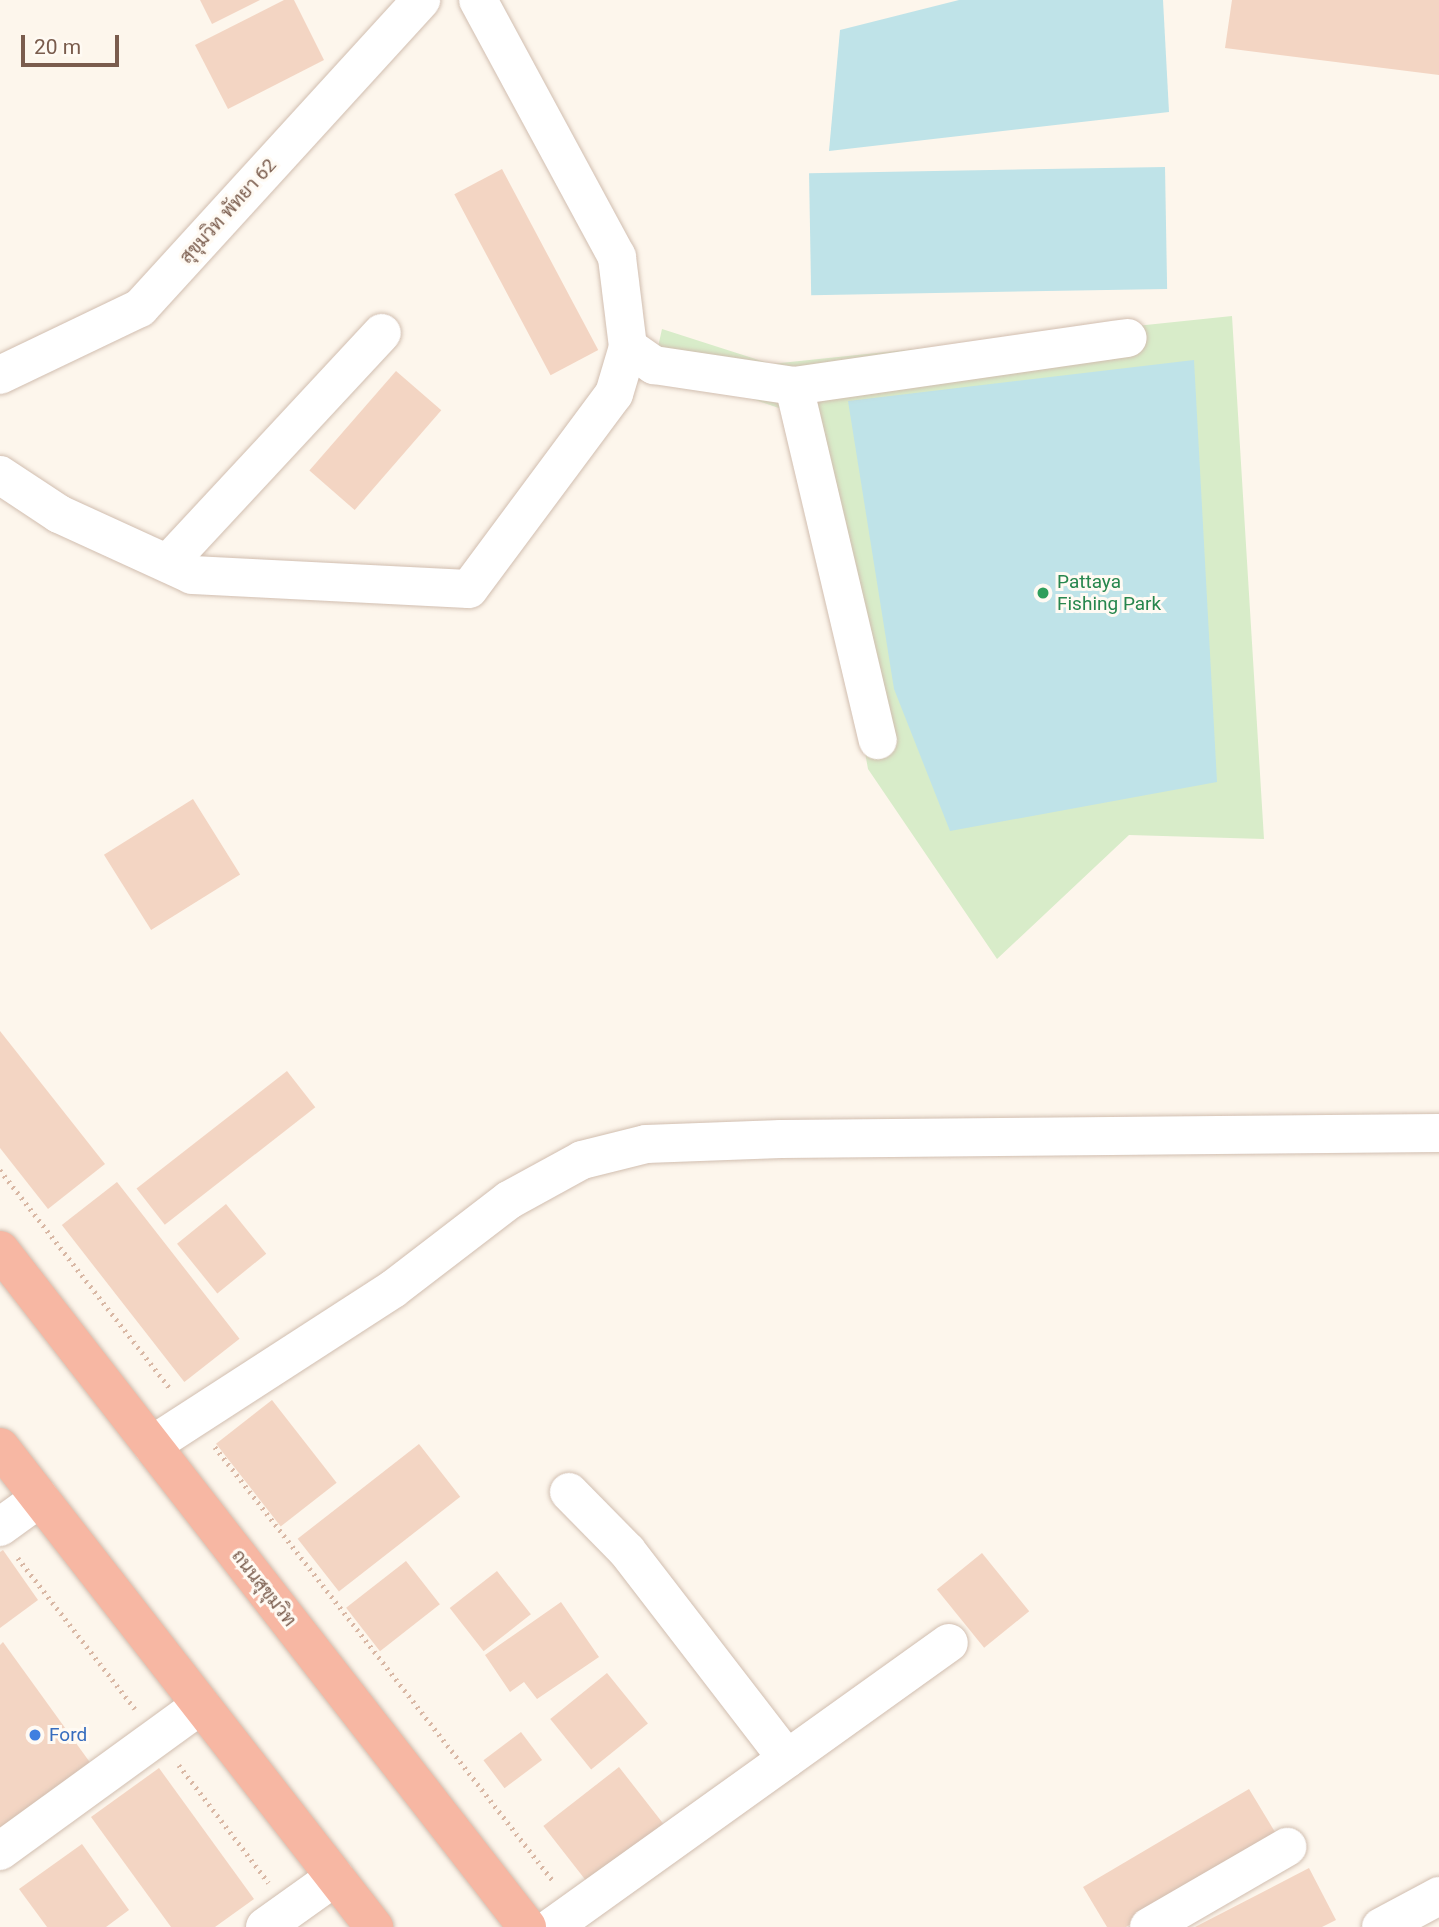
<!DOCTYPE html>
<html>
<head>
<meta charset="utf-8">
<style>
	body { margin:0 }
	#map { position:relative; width:1439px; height:1927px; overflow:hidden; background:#fdf6ec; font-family:Roboto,Sarabun,sans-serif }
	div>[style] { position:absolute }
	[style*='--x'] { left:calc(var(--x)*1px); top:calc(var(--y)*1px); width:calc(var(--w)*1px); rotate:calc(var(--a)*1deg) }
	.green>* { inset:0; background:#d8ecc9 }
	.water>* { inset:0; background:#bfe3e8; transform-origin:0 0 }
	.building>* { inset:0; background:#f3d5c3; transform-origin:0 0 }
	.path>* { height:4.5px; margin-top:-2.25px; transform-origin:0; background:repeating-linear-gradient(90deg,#d9b8a5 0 2px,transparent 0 7px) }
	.roads { filter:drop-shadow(0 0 2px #d1beb0) drop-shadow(0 0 2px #d1beb0) }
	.minor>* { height:38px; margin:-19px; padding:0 19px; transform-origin:19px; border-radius:19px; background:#fff }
	.highway>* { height:38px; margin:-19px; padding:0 19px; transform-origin:19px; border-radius:19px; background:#f7b7a3 }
	.dots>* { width:19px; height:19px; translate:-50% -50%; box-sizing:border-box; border:4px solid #fffaf3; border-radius:50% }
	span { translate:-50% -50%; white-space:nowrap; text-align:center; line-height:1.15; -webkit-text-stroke:6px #fffaf3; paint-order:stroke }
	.street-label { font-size:19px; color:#7a5c4d }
	.leisure-label { font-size:19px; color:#27864d }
	.left { translate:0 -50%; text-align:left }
	.shop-label { font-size:19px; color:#366cbe }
	.scale { position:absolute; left:21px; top:35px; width:98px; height:32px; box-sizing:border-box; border:4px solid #7a5c4d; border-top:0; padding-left:9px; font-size:21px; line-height:24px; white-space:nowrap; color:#7a5c4d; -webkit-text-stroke:5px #fffaf3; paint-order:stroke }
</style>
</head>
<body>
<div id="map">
	<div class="green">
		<i style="clip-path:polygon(1232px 316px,1264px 839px,1129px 835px,997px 959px,868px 769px,805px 417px,654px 365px,662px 329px,771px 364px)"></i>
	</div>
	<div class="water">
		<i style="clip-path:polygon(959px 0,1163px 0,1169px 112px,829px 151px,840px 30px)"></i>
		<i style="left:1165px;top:167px;width:122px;height:356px;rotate:89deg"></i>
		<i style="clip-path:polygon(1194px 360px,1217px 782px,950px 831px,894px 689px,848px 401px)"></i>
	</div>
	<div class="building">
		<i style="clip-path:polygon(200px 0,260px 0,212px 24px)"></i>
		<i style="clip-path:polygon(284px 0,294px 0,324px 60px,228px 109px,195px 45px)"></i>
		<i style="clip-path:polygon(1232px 0,1439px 0,1439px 75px,1225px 48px)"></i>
		<i style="left:502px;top:169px;width:205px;height:54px;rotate:62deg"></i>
		<i style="left:396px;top:371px;width:60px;height:132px;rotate:41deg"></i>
		<i style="left:193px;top:799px;width:89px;height:105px;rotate:58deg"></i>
		<i style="clip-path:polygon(0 1031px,105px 1164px,48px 1209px,0 1148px)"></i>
		<i style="left:287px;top:1071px;width:46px;height:191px;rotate:52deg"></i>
		<i style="left:117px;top:1182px;width:199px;height:70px;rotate:52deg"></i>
		<i style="left:226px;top:1204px;width:64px;height:63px;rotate:51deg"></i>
		<i style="left:272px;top:1400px;width:105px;height:71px;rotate:52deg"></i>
		<i style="left:419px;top:1444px;width:67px;height:154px;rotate:52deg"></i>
		<i style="clip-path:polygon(3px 1550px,38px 1600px,0 1628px,0 1552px)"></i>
		<i style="left:982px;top:1553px;width:75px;height:58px;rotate:51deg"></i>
		<i style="left:406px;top:1561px;width:55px;height:76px;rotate:52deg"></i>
		<i style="left:497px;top:1571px;width:55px;height:60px;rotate:52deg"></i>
		<i style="clip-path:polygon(561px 1602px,599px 1657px,537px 1699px,524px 1682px,510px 1692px,485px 1655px)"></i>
		<i style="clip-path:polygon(3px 1642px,94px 1768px,0 1837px,0 1645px)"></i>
		<i style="left:607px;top:1673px;width:65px;height:73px;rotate:51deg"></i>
		<i style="left:521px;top:1732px;width:35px;height:47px;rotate:53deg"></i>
		<i style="left:619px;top:1767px;width:78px;height:96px;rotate:52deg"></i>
		<i style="clip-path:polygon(159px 1768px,254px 1899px,215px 1927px,171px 1927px,91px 1817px)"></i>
		<i style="clip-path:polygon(1249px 1789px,1278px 1837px,1126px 1927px,1107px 1927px,1083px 1887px)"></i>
		<i style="clip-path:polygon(82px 1844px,129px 1910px,106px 1927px,47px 1927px,19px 1889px)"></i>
		<i style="clip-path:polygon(1309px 1868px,1336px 1920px,1322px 1927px,1195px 1927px)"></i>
	</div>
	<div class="path">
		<i style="--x:0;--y:1170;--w:279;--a:52.1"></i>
		<i style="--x:215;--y:1447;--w:551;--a:52.07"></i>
		<i style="--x:18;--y:1558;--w:191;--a:52.2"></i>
		<i style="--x:179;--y:1765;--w:148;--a:52.7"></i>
	</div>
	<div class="roads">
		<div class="minor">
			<i style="--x:628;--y:347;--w:32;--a:35"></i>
			<i style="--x:654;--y:365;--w:142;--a:8.5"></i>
			<i style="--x:794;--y:386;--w:337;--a:-8.2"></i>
			<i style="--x:0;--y:375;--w:155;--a:-25.6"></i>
			<i style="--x:140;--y:308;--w:417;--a:-47.6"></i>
			<i style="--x:794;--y:386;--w:364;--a:76.7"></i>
			<i style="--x:0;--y:475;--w:71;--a:33.5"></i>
			<i style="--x:59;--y:514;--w:146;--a:24.6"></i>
			<i style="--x:192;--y:575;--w:277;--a:2.9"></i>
			<i style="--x:469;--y:589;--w:243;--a:-53.4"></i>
			<i style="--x:614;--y:394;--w:49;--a:-73.4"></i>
			<i style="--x:628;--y:347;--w:91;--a:-97"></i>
			<i style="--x:617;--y:257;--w:292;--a:-118.4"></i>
			<i style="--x:168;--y:563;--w:314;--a:-47.1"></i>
			<i style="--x:152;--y:1445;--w:287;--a:-32.9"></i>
			<i style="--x:393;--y:1289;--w:146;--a:-37.5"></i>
			<i style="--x:509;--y:1200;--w:83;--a:-28.7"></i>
			<i style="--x:582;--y:1160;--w:66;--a:-14"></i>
			<i style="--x:646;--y:1144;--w:135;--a:-2.1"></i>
			<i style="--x:781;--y:1139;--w:658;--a:-0.52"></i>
			<i style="--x:569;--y:1492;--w:83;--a:45.5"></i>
			<i style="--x:627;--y:1551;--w:262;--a:52.4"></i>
			<i style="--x:0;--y:1527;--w:49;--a:-35.9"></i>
			<i style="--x:0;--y:1851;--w:248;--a:-36"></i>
			<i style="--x:265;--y:1927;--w:86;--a:-35.5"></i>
			<i style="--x:552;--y:1927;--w:488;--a:-35.6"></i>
			<i style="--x:1149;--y:1927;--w:160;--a:-30.1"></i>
			<i style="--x:1381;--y:1927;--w:66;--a:-28.1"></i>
		</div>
		<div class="highway">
			<i style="--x:0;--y:1250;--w:858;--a:52.1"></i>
			<i style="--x:0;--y:1447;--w:609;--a:52.08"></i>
		</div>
	</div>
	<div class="dots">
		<i style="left:1043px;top:593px;background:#2e9e5b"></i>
		<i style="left:35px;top:1735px;background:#3f7fe0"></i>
	</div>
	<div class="street-label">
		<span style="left:228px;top:211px;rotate:-48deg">สุขุมวิท พัทยา 62</span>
		<span style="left:264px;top:1588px;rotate:52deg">ถนนสุขุมวิท</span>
	</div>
	<div class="leisure-label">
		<span class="left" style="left:1057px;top:593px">Pattaya<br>Fishing Park</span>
	</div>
	<div class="shop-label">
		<span class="left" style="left:49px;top:1735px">Ford</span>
	</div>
	<div class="scale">20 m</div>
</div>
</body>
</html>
